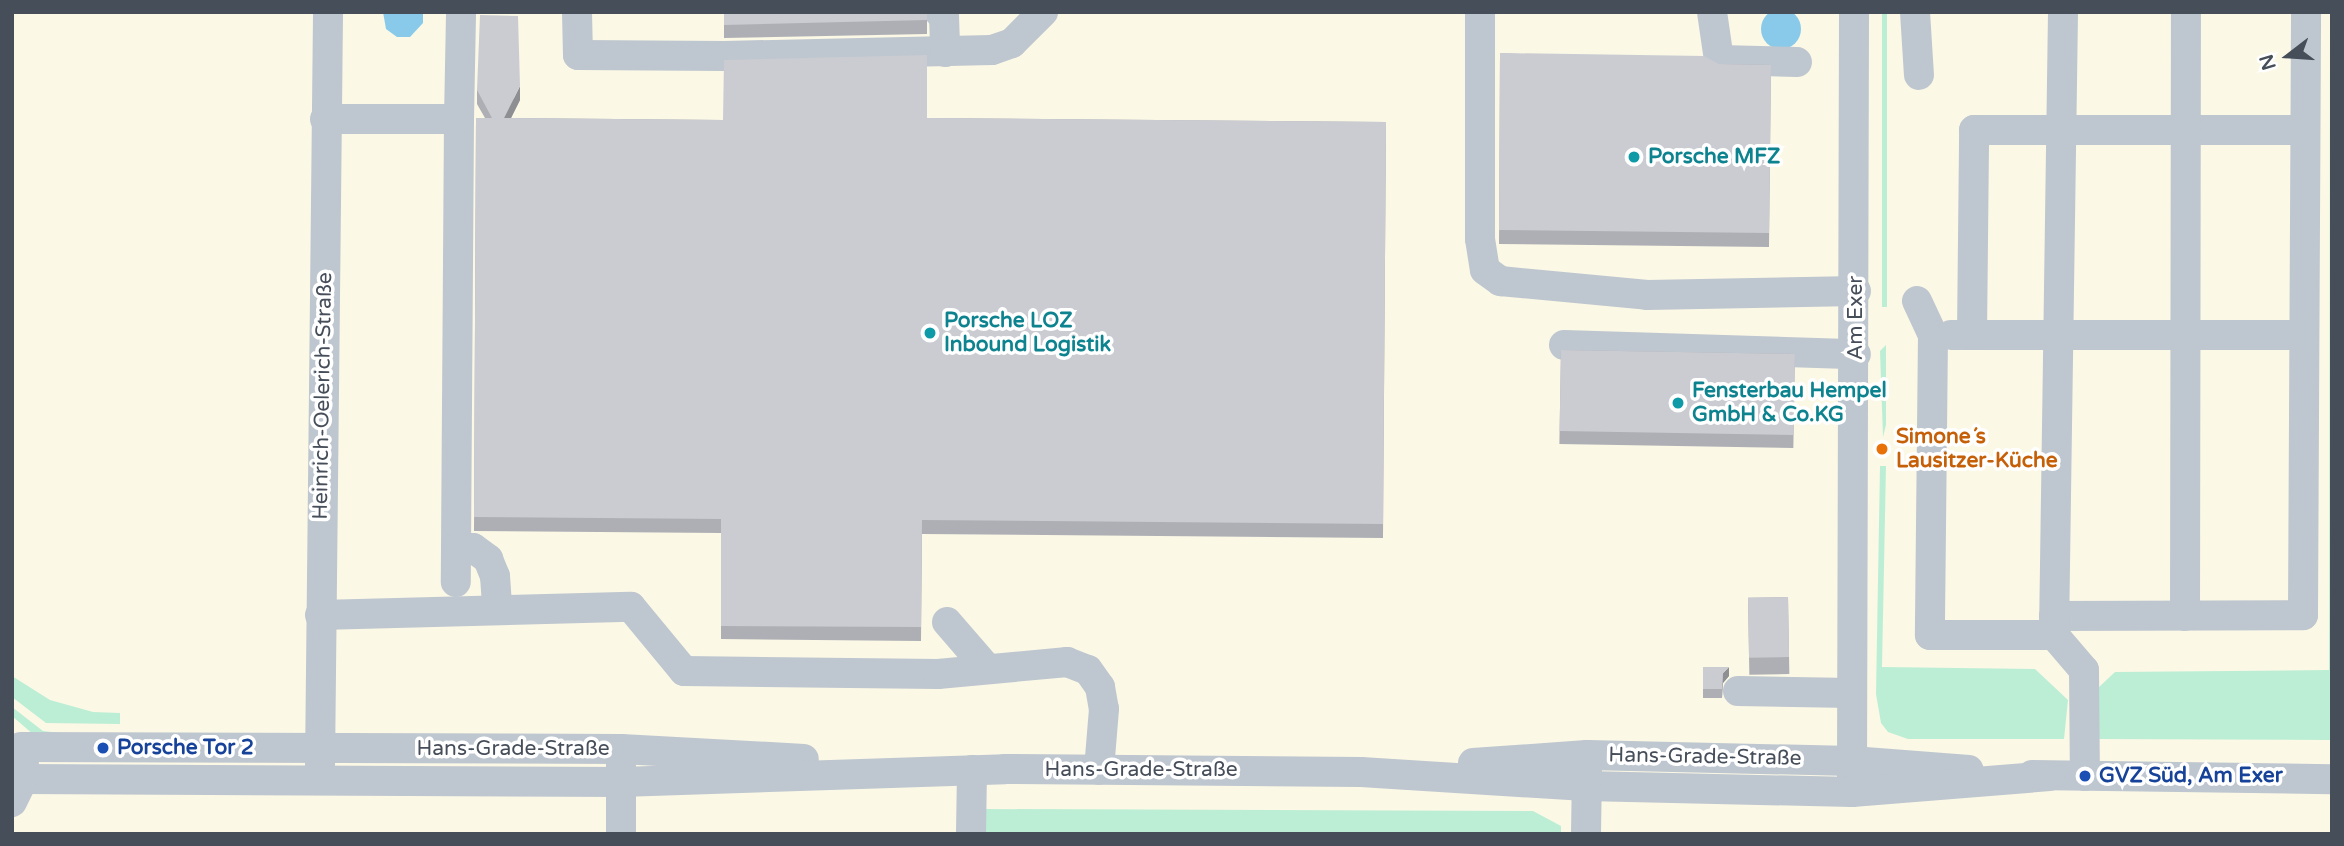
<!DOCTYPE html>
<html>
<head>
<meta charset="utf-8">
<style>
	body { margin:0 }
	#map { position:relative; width:2344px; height:846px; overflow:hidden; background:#f0eeed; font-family:"Varela Round",sans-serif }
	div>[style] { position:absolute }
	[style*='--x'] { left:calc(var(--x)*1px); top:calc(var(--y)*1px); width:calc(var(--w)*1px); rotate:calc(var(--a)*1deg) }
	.commercial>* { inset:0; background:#fbf8e6; transform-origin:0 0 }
	.green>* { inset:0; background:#bceed5; transform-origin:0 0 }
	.water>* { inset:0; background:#89caea }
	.round { border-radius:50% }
	.minor>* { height:30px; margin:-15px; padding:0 15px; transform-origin:15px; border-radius:15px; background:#bec6cf }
	.wall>* { inset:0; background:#aeafb5; transform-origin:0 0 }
	.shaded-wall>* { inset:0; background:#8d8f93 }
	.building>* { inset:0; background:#caccd2; transform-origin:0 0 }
	.dots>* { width:19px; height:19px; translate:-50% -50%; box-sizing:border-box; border:4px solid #fff; border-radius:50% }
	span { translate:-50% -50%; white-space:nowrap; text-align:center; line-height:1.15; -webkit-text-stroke:7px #fff; paint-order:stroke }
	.culture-label { font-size:21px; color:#0d838f; font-weight:700 }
	.left { translate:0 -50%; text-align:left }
	.street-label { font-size:21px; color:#464e5a }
	.food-label { font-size:21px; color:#c56008; font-weight:700 }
	.transit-label { font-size:21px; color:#164399; font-weight:700 }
	.frame { position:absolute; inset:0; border:14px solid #464e5a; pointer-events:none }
	.north { position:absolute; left:2253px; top:21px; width:70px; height:70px; -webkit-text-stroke:5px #fff; paint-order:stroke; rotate:253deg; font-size:19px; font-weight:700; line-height:28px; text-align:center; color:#464e5a }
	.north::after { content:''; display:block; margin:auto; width:24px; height:32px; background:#464e5a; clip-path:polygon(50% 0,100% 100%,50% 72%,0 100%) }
</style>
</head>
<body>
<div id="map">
	<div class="commercial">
		<i style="left:12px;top:12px;width:2318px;height:822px"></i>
	</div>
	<div class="green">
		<i style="left:1882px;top:12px;width:5px;height:295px"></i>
		<i style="clip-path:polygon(2330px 12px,2332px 740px,2098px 739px,2098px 688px,2115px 672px,2329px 670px)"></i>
		<i style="clip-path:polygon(1886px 345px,1886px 425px,1883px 437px,1880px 351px)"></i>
		<i style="clip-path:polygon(1880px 466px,1886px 466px,1882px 667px,2035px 669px,2068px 700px,2064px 739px,1908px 739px,1888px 732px,1881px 723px,1876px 694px)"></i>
		<i style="clip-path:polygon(12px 676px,50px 700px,93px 712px,120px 713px,120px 724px,46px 723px,12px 697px)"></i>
		<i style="clip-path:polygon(12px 707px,43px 731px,60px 733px,34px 735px,12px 716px)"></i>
		<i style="clip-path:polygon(983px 809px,1533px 811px,1561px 826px,1561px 834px,982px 834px)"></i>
	</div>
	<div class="water">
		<i class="round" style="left:1761px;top:9px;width:40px;height:40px"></i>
		<i style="clip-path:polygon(383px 12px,423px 12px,423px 23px,410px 37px,397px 37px,386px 29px)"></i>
	</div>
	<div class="minor">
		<i style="--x:577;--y:12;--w:43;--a:88.7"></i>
		<i style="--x:578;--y:55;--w:146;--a:0.4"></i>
		<i style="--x:724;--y:56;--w:268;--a:-1.3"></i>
		<i style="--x:992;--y:50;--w:21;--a:-19"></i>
		<i style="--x:1012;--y:43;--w:44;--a:-45"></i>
		<i style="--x:939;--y:12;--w:6;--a:39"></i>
		<i style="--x:944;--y:16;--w:36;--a:88"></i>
		<i style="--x:1480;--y:12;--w:227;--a:90"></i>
		<i style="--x:1480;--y:239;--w:31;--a:81"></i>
		<i style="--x:1485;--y:270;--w:19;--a:36"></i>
		<i style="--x:1500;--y:281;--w:148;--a:5.4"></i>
		<i style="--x:1647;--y:295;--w:209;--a:-1.1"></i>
		<i style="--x:1712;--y:12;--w:49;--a:81.7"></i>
		<i style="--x:1719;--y:60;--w:78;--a:1.5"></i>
		<i style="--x:1915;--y:12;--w:63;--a:86.4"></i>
		<i style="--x:325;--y:119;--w:134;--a:0"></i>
		<i style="--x:459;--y:119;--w:463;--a:90.4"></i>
		<i style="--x:459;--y:119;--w:107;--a:-88.9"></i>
		<i style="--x:1917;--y:301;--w:38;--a:65"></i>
		<i style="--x:1933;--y:335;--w:300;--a:90.6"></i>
		<i style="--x:1930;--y:635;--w:124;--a:0"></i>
		<i style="--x:2054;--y:635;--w:46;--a:49.4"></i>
		<i style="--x:2084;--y:670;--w:106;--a:89.5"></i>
		<i style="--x:1951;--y:335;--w:352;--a:0"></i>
		<i style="--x:1972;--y:335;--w:205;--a:-89.4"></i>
		<i style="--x:1974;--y:130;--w:331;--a:0"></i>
		<i style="--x:1564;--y:345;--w:292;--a:1.8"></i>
		<i style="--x:456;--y:548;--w:17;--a:0"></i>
		<i style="--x:473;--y:548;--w:19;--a:36"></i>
		<i style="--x:488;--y:559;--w:18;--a:68"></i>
		<i style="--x:495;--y:576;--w:32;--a:86"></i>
		<i style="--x:320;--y:615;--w:311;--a:-1.5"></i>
		<i style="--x:631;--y:607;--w:83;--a:50.4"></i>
		<i style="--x:684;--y:671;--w:254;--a:0.7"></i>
		<i style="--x:938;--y:674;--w:130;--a:-5.3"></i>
		<i style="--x:1067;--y:662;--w:22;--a:21"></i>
		<i style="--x:1088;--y:670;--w:21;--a:55"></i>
		<i style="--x:1100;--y:687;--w:22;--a:80"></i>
		<i style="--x:1104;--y:709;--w:61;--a:94.7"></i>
		<i style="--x:2054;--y:616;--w:249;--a:-0.2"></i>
		<i style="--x:2303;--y:615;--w:603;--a:-89.71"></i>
		<i style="--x:2185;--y:616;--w:604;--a:-89.91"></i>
		<i style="--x:947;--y:622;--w:58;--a:49.2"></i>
		<i style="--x:2054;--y:634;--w:622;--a:-89.17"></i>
		<i style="--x:1738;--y:691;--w:114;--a:1"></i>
		<i style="--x:21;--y:747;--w:600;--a:0.19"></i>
		<i style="--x:621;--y:749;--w:183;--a:3.1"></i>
		<i style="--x:1473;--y:763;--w:114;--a:-4"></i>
		<i style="--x:1587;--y:755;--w:265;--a:1.3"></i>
		<i style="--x:1852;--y:761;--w:117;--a:4.4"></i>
		<i style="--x:621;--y:764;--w:70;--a:90"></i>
		<i style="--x:320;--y:766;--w:754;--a:-89.39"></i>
		<i style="--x:2032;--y:775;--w:300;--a:0.8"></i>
		<i style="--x:1852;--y:778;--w:766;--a:-89.85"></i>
		<i style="--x:23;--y:779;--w:598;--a:0.29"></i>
		<i style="--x:621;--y:782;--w:384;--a:-1.9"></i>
		<i style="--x:1005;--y:769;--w:356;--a:0.5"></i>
		<i style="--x:1361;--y:772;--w:225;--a:3.6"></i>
		<i style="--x:1586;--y:786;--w:266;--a:1.3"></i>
		<i style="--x:1852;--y:792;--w:198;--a:-4.6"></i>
		<i style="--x:12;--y:802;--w:25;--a:-64"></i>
		<i style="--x:23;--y:779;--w:20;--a:-87"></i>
		<i style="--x:971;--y:834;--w:64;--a:-89.1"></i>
		<i style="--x:1586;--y:834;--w:66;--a:-89.1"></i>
	</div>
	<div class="wall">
		<i style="clip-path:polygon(724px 12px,927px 13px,927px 34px,724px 38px)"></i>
		<i style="clip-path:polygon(1500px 53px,1719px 64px,1771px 65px,1769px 247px,1499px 244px)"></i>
		<i style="clip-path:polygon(477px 90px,520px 100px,511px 118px,723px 120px,927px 118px,1386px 122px,1383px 538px,922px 534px,921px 641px,721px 639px,721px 533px,474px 531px,476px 118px,485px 118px,477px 104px)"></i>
		<i style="left:1561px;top:350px;width:234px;height:94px;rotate:1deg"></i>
		<i style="left:1788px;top:597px;width:77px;height:40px;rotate:89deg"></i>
		<i style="clip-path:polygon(1703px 667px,1729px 676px,1723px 683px,1722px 698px,1703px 698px)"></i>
	</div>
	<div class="shaded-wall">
		<i style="clip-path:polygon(520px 86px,520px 100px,504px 132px,504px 118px)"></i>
		<i style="clip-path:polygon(1729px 667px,1729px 676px,1723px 683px,1722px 698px,1723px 673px)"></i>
	</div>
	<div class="building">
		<i style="clip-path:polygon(724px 12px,927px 13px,927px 20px,724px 25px)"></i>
		<i style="clip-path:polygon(480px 15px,518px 16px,520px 86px,504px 118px,723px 120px,724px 60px,927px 55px,927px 118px,1386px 122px,1383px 524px,922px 520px,921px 627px,721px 626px,721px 519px,474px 517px,476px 118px,492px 118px,477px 90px)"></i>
		<i style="clip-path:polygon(1500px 53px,1704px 56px,1719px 64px,1771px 65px,1769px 233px,1499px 230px)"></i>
		<i style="left:1561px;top:350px;width:234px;height:81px;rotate:1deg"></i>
		<i style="left:1788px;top:597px;width:60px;height:40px;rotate:89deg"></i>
		<i style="clip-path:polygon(1703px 667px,1729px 667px,1723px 673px,1722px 689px,1703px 689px)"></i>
		<i style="clip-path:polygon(1843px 833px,1962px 834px,1843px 834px)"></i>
	</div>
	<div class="dots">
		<i style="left:1634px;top:157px;background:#0f9aa8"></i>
		<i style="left:930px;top:333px;background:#0f9aa8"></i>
		<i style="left:1678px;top:403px;background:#0f9aa8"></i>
		<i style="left:1882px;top:449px;background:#e8710a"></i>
		<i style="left:103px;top:748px;background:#1a4fb4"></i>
		<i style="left:2085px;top:776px;background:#1a4fb4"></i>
	</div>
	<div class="culture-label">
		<span class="left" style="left:1648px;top:157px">Porsche MFZ</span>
		<span class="left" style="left:944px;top:333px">Porsche LOZ<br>Inbound Logistik</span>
		<span class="left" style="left:1692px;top:403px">Fensterbau Hempel<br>GmbH &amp; Co.KG</span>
	</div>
	<div class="street-label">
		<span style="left:1856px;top:318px;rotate:-90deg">Am Exer</span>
		<span style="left:323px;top:396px;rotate:-89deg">Heinrich-Oelerich-Straße</span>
		<span style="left:513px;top:749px">Hans-Grade-Straße</span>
		<span style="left:1705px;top:757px;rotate:1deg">Hans-Grade-Straße</span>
		<span style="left:1141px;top:770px">Hans-Grade-Straße</span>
	</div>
	<div class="food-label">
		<span class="left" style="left:1896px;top:449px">Simone´s<br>Lausitzer-Küche</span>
	</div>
	<div class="transit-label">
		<span class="left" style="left:117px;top:748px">Porsche Tor 2</span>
		<span class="left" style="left:2099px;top:776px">GVZ Süd, Am Exer</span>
	</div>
	<div class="frame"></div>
	<div class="north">N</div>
</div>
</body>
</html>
